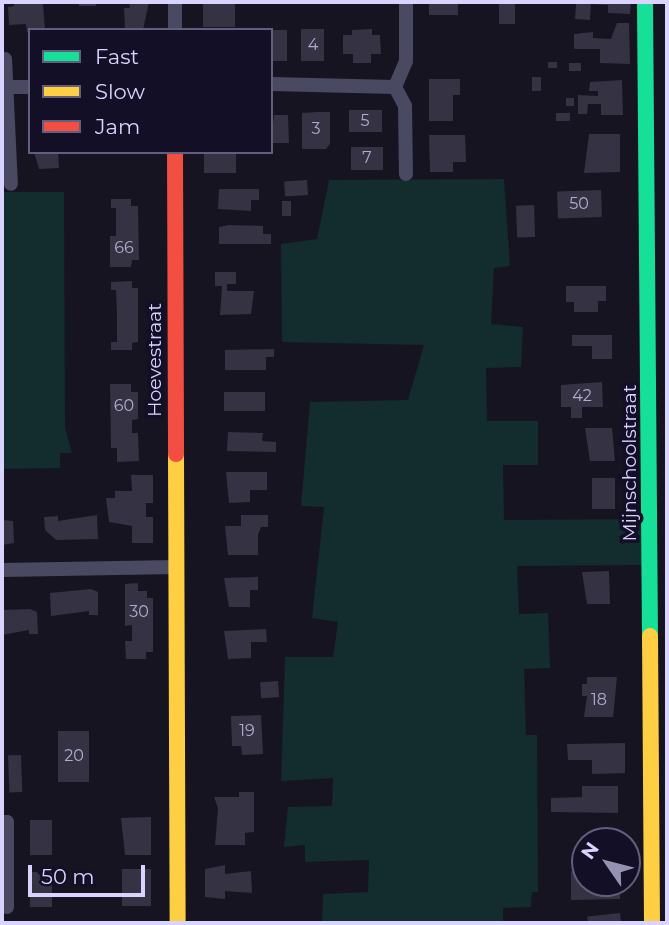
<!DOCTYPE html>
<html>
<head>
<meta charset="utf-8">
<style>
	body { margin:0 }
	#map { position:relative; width:669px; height:925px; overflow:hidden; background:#161421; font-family:Montserrat,sans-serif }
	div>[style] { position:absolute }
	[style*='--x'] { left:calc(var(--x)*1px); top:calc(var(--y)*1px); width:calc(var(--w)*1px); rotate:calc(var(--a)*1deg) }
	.green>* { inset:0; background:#132c2d }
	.building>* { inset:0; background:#343243; transform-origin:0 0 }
	.street>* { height:14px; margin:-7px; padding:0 7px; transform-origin:7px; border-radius:7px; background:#4a4962 }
	.fast>* { height:16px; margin:-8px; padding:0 8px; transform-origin:8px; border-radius:8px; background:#16e098 }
	.slow>* { height:16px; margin:-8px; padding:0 8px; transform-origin:8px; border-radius:8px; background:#ffcf43 }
	.jam>* { height:16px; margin:-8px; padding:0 8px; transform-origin:8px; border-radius:8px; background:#f24e42 }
	span { translate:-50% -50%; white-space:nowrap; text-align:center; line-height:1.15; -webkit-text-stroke:7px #130f26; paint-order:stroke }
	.number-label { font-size:16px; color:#b0acd0 }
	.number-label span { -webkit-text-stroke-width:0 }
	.street-label { font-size:19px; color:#d9d4ff }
	.frame { position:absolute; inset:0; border:4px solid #d9d4ff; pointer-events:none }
	.legend { position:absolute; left:28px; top:28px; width:245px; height:126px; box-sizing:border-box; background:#130f26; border:2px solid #625e7d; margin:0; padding:9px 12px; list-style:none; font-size:21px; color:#d9d4ff }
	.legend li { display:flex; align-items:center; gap:14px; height:35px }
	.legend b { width:35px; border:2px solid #625e7d }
	.north { position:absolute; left:571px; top:827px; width:70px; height:70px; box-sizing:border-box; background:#130f26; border:2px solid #625e7d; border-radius:50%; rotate:305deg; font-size:19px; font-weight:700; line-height:28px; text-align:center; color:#d9d4ff }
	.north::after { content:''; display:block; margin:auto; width:24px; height:32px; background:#9591b1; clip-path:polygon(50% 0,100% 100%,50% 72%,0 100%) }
	.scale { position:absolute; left:28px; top:865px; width:117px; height:32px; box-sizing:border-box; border:4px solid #d9d4ff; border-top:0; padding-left:9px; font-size:21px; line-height:24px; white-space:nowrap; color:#d9d4ff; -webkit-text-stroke:5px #130f26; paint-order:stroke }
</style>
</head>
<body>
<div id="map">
	<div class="green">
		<i style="clip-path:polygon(504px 179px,510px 266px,494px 268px,491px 324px,523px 327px,521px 367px,486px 368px,487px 421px,538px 421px,538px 465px,503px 465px,504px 520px,641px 519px,642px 565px,517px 566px,519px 614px,548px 613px,550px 668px,524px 669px,526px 735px,537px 735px,538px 892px,532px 892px,531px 907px,503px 908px,503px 923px,322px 923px,323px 894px,368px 892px,369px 860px,305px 862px,305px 845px,284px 847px,288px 807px,332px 806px,333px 778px,281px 781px,285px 657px,333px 657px,338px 622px,312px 618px,324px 507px,301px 506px,310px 402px,408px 400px,424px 345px,282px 342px,281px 244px,317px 239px,329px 180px)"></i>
		<i style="clip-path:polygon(2px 192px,64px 192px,65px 427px,72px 453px,60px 453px,60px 468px,2px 469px)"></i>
	</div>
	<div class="building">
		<i style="clip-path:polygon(14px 2px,43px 4px,45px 30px,27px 32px,26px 24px,9px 25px,8px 7px,14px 6px)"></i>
		<i style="left:79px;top:2px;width:17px;height:4px"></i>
		<i style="clip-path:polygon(129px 2px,149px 2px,143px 30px,125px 30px,124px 8px,130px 8px)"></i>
		<i style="left:203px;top:2px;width:32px;height:25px"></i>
		<i style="left:429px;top:2px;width:29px;height:13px"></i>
		<i style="left:499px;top:2px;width:16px;height:22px"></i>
		<i style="clip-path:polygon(585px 2px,631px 2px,630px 14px,608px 13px,608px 5px,591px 4px,590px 20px,575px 19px,576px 4px)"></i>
		<i style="clip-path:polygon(617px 23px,629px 23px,630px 64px,600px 63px,600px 49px,574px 49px,574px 34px,593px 32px,593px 38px,611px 39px)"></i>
		<i style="left:301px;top:29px;width:23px;height:32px"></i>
		<i style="clip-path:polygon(372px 29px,372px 35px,380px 35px,381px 54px,371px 54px,371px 63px,353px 63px,353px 54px,343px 54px,343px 35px,352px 35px,352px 30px)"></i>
		<i style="left:271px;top:30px;width:16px;height:31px"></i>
		<i style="left:548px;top:62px;width:9px;height:6px"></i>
		<i style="left:569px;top:63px;width:12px;height:8px"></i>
		<i style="left:532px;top:77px;width:9px;height:14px"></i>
		<i style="clip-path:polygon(429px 79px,460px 79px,460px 95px,453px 95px,453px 121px,429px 121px)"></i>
		<i style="clip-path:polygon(622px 80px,623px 115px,601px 115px,601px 104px,588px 104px,587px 114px,578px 114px,578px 95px,598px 96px,598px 91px,589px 91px,590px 82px)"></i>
		<i style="left:566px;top:98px;width:8px;height:8px"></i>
		<i style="left:349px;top:110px;width:33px;height:22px"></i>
		<i style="clip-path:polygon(317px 112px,330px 112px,330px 144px,326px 149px,302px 149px,302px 113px)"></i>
		<i style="left:556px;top:113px;width:14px;height:8px"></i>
		<i style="clip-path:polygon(274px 115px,288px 115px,289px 143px,271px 143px)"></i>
		<i style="clip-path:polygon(589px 134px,620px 134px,620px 172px,584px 173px)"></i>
		<i style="clip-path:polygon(429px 135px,465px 135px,466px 162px,453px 162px,453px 172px,430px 172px)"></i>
		<i style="left:351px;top:147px;width:32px;height:23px"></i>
		<i style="clip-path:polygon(34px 152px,58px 152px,59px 168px,39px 169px)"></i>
		<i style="left:204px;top:152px;width:32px;height:21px"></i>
		<i style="left:307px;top:180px;width:15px;height:23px;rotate:86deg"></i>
		<i style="clip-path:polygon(219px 189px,259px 189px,259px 200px,251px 200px,251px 211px,218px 209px)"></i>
		<i style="left:601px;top:190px;width:27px;height:44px;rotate:88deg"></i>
		<i style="clip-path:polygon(111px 199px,131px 199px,131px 206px,138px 206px,139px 260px,132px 260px,131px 267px,110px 267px,110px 236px,116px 236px,116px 208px,111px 208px)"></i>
		<i style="left:282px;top:201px;width:9px;height:15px"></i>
		<i style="left:534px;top:205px;width:32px;height:18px;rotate:88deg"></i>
		<i style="clip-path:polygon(229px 225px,263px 226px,263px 234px,271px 234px,271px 244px,219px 244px,219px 227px)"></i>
		<i style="clip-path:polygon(215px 272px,236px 272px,236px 284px,227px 284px,227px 291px,254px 291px,251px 314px,220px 315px,222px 286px,215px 286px)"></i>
		<i style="clip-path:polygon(132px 281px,132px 288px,138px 288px,138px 342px,132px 343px,132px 350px,111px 350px,111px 342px,117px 342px,117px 316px,116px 290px,111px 290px,111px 282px)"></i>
		<i style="clip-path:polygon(566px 286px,606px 286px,606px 301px,598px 301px,598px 312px,574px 312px,574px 302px,566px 302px)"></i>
		<i style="clip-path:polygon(572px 335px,612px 335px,612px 359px,592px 359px,592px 346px,572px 346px)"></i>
		<i style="clip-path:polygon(274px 349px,274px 357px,266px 357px,266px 370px,225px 370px,225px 350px)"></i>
		<i style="clip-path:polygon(602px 382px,603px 407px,582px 407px,582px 418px,571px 418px,571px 407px,561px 407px,561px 385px)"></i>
		<i style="clip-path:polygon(110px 384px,131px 384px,131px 392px,138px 392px,138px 419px,132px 420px,132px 433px,138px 433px,139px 461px,117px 462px,117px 448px,111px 448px)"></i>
		<i style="left:224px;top:392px;width:41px;height:19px"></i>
		<i style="clip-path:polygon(585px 428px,612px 428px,615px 461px,590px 461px)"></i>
		<i style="clip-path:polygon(228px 432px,263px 433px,262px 441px,276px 442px,276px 452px,227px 451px)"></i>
		<i style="clip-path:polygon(226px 472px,267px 472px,267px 490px,250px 490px,250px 502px,229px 503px)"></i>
		<i style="clip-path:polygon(131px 475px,153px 475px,153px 503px,146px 503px,146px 517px,153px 517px,153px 543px,132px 543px,132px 526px,109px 522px,106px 498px,115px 498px,115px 491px,132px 491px)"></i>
		<i style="left:592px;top:478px;width:23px;height:31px"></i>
		<i style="clip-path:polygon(97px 515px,98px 539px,56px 540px,45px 530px,44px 517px,58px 516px,58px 521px)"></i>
		<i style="clip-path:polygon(241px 515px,268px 515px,268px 527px,261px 527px,258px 535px,258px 555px,228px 555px,225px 526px,241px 526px)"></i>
		<i style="clip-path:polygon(2px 520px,13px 521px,14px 543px,2px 545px)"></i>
		<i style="clip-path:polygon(609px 571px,610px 604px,587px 604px,582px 572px)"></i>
		<i style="clip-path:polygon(258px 577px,258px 590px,250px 590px,250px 607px,229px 607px,224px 578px)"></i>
		<i style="clip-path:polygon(138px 583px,138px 591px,147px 591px,147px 598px,153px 598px,153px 652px,146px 652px,146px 659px,126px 659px,125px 641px,132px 641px,132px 625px,125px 626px,125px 584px)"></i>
		<i style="clip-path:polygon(91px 589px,98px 592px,98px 615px,89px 615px,89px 611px,51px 616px,50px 593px)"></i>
		<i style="clip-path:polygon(30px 609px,37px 612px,38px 634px,29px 634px,29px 630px,2px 635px,2px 610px)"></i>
		<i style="clip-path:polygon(266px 629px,267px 642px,251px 642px,251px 658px,228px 659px,224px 631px)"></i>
		<i style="clip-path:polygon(587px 677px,617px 677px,613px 717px,584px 717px,587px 696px,582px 696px,582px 684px,587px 684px)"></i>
		<i style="left:278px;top:681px;width:16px;height:18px;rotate:86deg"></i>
		<i style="clip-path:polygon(261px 715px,263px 754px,242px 755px,241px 746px,232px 746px,231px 716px)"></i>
		<i style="left:58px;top:731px;width:31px;height:51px"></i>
		<i style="clip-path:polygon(625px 743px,625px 773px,592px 774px,592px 760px,568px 760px,567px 744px)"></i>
		<i style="left:21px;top:755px;width:37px;height:13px;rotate:88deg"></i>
		<i style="clip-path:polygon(582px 786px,618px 786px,618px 813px,551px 812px,551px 798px,582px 797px)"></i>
		<i style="clip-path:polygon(239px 792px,254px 792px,254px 832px,245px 833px,245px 845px,215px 845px,218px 808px,214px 797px,239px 797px)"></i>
		<i style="clip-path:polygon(151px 817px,151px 855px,125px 855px,121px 818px)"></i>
		<i style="left:52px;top:820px;width:35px;height:22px;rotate:90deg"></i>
		<i style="left:597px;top:836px;width:21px;height:5px"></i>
		<i style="clip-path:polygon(225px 865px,225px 874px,251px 871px,252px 893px,225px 891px,225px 899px,205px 897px,205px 869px)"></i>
		<i style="left:122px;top:869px;width:29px;height:37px"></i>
		<i style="clip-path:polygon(571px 871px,585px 871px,585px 883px,620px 883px,620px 899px,571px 900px)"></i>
		<i style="left:30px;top:872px;width:22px;height:35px"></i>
		<i style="left:620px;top:913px;width:10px;height:33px;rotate:84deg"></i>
	</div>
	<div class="street">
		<i style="--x:175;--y:30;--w:28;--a:-90"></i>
		<i style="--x:5;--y:59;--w:125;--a:87.3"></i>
		<i style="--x:271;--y:84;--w:124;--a:1.4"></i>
		<i style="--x:7;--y:87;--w:23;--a:0"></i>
		<i style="--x:395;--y:87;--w:21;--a:62"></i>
		<i style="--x:405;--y:106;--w:68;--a:89.2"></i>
		<i style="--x:395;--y:87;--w:28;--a:-67"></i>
		<i style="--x:406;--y:61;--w:59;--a:-90"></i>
		<i style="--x:2;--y:570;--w:174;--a:-1"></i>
		<i style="--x:2;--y:822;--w:5;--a:0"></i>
		<i style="--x:7;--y:822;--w:85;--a:90"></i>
	</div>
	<div class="fast">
		<i style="--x:645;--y:2;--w:634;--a:89.55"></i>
	</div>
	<div class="slow">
		<i style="--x:176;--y:454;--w:469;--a:89.8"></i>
		<i style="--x:650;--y:636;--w:287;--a:89.6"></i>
	</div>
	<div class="jam">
		<i style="--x:175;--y:152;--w:302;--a:89.8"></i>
	</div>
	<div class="number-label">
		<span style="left:313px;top:45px">4</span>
		<span style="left:365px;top:121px">5</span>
		<span style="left:316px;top:129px">3</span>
		<span style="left:367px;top:158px">7</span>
		<span style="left:579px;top:204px">50</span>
		<span style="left:124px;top:248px">66</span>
		<span style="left:582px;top:396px">42</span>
		<span style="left:124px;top:406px">60</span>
		<span style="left:139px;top:612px">30</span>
		<span style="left:599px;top:700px">18</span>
		<span style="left:247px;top:731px">19</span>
		<span style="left:74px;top:756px">20</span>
	</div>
	<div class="street-label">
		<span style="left:155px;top:360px;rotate:-90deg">Hoevestraat</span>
		<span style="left:630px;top:463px;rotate:-90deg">Mijnschoolstraat</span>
	</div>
	<div class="frame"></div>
	<ul class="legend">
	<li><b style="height:9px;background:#16e098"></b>Fast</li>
	<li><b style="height:9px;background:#ffcf43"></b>Slow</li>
	<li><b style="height:9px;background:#f24e42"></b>Jam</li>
	</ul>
	<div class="north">N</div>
	<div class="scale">50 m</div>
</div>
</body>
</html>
